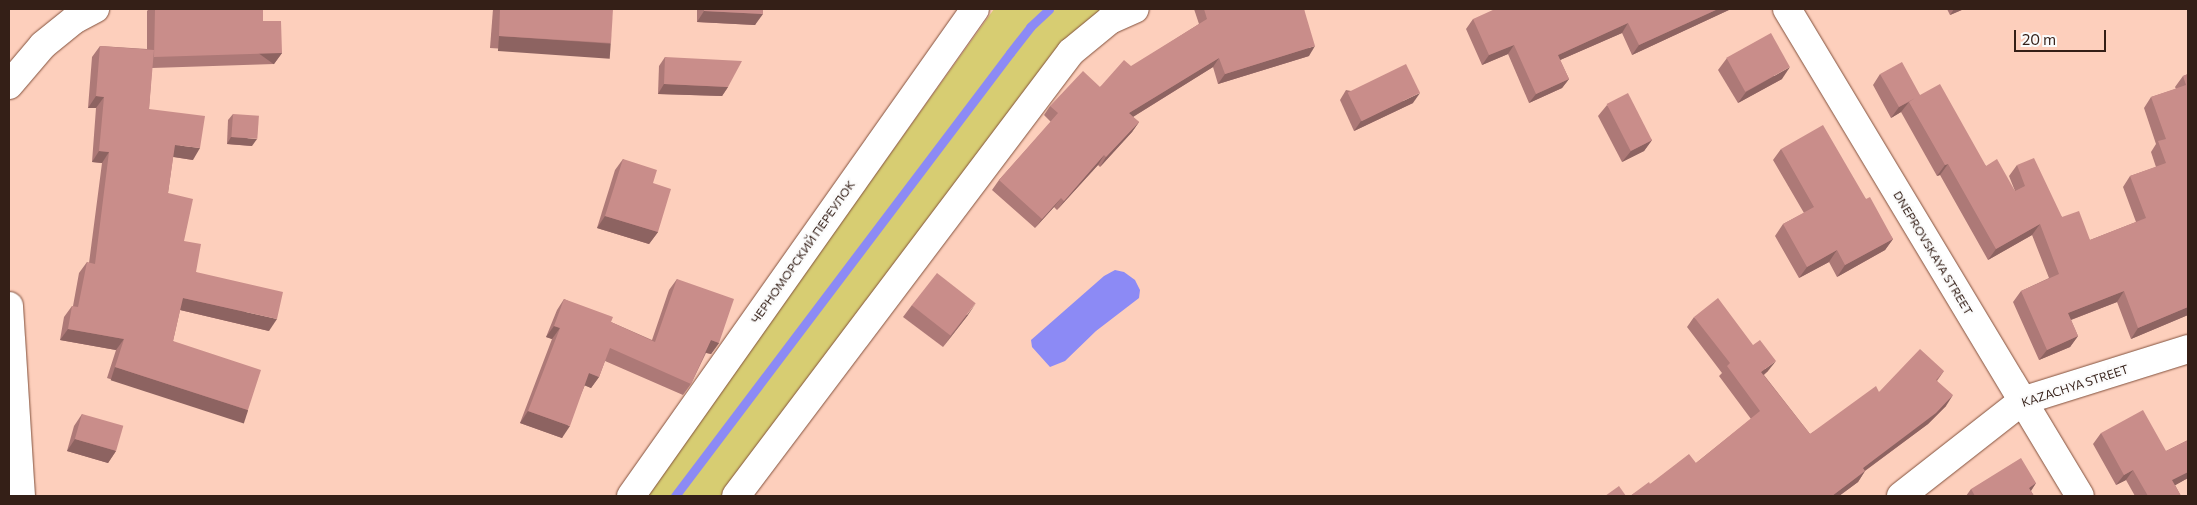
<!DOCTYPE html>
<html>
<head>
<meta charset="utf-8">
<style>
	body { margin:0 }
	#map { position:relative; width:2197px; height:505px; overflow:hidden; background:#fdcfbc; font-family:Commissioner,sans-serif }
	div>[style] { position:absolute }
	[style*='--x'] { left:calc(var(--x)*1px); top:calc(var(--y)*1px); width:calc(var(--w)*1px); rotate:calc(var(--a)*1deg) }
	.green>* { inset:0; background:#d7cd72 }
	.water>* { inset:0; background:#8c8af5 }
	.stream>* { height:9px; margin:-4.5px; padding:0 4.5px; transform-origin:4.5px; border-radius:4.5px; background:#8c8af5 }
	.roads { filter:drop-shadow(0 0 1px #82513d) drop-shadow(0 0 1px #82513d) }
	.minor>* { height:28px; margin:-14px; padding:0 14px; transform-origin:14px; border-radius:14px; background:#fff }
	.wall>* { inset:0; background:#ad7977 }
	.shaded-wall>* { inset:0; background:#8d6361; transform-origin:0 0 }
	.building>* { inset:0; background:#c98d8a; transform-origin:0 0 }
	span { translate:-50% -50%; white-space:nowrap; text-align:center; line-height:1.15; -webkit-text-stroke:4px #fbfbfb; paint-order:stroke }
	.street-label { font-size:12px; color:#341f17 }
	.frame { position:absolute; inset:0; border:10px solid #341f17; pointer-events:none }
	.scale { position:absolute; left:2014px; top:30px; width:92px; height:22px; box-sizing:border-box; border:2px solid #341f17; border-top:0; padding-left:6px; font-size:15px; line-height:18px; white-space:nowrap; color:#341f17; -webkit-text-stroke:4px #fbfbfb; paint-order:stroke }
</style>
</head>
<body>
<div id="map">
	<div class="green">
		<i style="clip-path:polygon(994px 9px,1113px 9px,724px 496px,645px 496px)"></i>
	</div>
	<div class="water">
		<i style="clip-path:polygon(1115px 270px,1124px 272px,1135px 280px,1140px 290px,1139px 298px,1096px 331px,1065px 361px,1050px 367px,1032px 347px,1031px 340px,1104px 276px)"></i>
	</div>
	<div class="stream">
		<i style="--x:675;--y:496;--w:555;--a:-52.9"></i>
		<i style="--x:1010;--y:53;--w:33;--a:-52"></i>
		<i style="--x:1030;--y:27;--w:26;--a:-43"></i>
	</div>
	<div class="roads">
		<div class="minor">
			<i style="--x:1787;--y:9;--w:568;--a:58.97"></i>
			<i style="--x:9;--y:85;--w:52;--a:-49.6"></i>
			<i style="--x:43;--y:45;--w:40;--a:-39"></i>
			<i style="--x:74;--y:20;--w:24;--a:-28"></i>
			<i style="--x:9;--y:306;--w:190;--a:86.4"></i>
			<i style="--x:631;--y:496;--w:596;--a:-54.76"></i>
			<i style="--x:736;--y:496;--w:556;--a:-52.97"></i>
			<i style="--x:1071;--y:52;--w:50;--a:-39.4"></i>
			<i style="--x:1110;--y:20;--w:27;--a:-24"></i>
			<i style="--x:1901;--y:496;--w:154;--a:-38.1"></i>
			<i style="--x:2022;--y:401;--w:174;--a:-17.4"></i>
		</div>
	</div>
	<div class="wall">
		<i style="clip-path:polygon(149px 9px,263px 9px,263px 21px,282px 53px,274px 64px,152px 68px,149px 109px,193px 160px,173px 157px,168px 193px,184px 241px,196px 272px,269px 331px,180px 310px,173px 341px,248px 410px,241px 421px,107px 378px,116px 350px,60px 340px,64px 317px,72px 306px,73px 306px,79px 273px,87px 262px,89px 263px,102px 163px,92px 162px,96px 108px,88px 108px,92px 57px,100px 46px,147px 49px,147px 11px)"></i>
		<i style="clip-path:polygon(493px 9px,600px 9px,611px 43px,603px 55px,490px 48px)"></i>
		<i style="clip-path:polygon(697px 9px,763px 9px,755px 25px,697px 22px)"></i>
		<i style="clip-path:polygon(1194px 9px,1304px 9px,1309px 56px,1218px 84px,1213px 67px,1133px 117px,1139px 122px,1132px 132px,1100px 167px,1098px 165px,1057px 210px,1054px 207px,1035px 228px,992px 190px,999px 180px,1051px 122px,1044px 115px,1050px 106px,1100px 87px,1199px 24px)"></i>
		<i style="clip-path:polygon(1731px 9px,1632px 55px,1622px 33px,1560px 60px,1569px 79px,1562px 88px,1529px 103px,1508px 54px,1482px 65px,1466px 29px,1473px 19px)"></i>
		<i style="clip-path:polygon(1947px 9px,1964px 9px,1950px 15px)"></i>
		<i style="clip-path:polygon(665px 57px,728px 87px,722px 96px,658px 94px,659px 66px)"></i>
		<i style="clip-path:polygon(1727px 58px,1782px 79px,1738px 103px,1718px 70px)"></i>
		<i style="clip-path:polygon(1880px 74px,1920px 95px,1986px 166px,2015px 191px,2009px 176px,2017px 165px,2062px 217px,2090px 240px,2136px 222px,2123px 187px,2130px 176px,2156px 167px,2151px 152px,2156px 144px,2144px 108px,2151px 97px,2176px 89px,2175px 87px,2183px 76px,2188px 74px,2188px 315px,2131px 339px,2117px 302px,2071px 320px,2078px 336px,2070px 347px,2039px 360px,2013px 302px,2021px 291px,2049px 278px,2032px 235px,1988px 260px,1940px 175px,1937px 176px,1901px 112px,1891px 118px,1873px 85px)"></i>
		<i style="clip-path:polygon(1346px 90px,1413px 103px,1354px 131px,1340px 100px)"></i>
		<i style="clip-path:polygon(1607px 105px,1652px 140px,1644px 151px,1622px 162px,1598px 116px)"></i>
		<i style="clip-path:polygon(233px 114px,252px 146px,227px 144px,228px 120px)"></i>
		<i style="clip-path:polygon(1781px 149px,1866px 199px,1893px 239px,1885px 250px,1837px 277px,1829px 262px,1799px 278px,1775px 236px,1783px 224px,1804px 213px,1773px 160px)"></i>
		<i style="clip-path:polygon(623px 159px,653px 183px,658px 232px,649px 244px,597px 228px,615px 170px)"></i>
		<i style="clip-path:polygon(677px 279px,719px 343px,711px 354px,706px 353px,691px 384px,683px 395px,605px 361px,599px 377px,591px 388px,585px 385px,562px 438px,520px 423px,552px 339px,546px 337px,557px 310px,564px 299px,611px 322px,652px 340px,669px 290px)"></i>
		<i style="clip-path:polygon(912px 305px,968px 315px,943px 347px,903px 317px)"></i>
		<i style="clip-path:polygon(1694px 317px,1768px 371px,1764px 375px,1810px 434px,1879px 392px,1944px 371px,1937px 381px,1946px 406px,1928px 424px,1865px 471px,1858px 482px,1839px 496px,1630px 496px,1650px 484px,1696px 463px,1751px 419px,1719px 376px,1722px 373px,1687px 327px)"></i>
		<i style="clip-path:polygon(82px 414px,116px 451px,108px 463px,67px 451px,74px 426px)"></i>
		<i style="clip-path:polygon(2101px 433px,2166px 451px,2188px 440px,2188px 478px,2175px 485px,2181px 496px,2135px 496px,2126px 480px,2116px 485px,2093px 444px)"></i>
		<i style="clip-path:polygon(2036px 483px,2031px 491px,2034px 496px,1966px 496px,1971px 489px)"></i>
	</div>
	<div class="shaded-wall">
		<i style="clip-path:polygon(1718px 9px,1731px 9px,1632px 55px,1639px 45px)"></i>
		<i style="clip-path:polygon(1954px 9px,1964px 9px,1950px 15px)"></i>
		<i style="clip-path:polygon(704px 11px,763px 14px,755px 25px,697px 22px)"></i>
		<i style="clip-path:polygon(1628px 23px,1622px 33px,1551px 64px,1558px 55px)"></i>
		<i style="left:499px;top:36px;width:112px;height:15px;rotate:4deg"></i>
		<i style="clip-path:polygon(1514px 45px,1508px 54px,1482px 65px,1489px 55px)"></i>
		<i style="clip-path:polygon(1315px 46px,1309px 56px,1218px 84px,1225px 74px)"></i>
		<i style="left:282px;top:53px;width:14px;height:128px;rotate:126deg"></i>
		<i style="clip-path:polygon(1219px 58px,1213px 67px,1123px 123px,1129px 113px)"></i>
		<i style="clip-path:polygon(1790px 67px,1782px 79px,1738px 103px,1746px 92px)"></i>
		<i style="clip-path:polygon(1569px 79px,1562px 88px,1529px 103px,1536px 94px)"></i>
		<i style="clip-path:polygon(664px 84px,728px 87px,722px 96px,658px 94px)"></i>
		<i style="clip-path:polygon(1420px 93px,1413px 103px,1354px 131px,1361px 121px)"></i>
		<i style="clip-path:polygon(96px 96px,104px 97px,96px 108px,88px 108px)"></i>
		<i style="clip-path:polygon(1909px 102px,1901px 112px,1891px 118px,1899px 107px)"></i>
		<i style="clip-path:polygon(1139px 122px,1132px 132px,1100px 167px,1106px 157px)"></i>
		<i style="clip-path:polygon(231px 137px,257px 139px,252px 146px,227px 144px)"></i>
		<i style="clip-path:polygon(1652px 140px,1644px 151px,1622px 162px,1631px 151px)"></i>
		<i style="clip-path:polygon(175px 145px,200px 148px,193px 160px,168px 156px)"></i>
		<i style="clip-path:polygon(99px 151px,109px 152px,102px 163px,92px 162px)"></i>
		<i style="clip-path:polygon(1104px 155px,1098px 165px,1057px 210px,1064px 201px)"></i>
		<i style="clip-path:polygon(1948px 164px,1940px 175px,1937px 176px,1945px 165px)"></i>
		<i style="clip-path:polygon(1061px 198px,1054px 207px,1035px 228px,1042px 219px)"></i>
		<i style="clip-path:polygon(605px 216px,658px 232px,649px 244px,597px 228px)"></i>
		<i style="clip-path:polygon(2040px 224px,2032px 235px,1988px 260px,1996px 249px)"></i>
		<i style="clip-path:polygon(1893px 239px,1885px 250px,1837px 277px,1845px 265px)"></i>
		<i style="clip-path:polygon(1837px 250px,1829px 262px,1799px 278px,1807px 267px)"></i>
		<i style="clip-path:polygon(2124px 291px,2117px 302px,2060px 324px,2068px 313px)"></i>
		<i style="clip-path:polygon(183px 298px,277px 319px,269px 331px,176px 309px)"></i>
		<i style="clip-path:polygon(976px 303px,968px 315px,943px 347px,951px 336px)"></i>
		<i style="clip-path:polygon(2188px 307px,2188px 315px,2131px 339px,2138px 328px)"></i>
		<i style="clip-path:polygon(554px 326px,560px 328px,552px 339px,546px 337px)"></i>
		<i style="clip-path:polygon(68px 329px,124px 339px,116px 350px,60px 340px)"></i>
		<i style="clip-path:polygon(2078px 336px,2070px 347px,2039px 360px,2047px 350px)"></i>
		<i style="clip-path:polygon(711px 340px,719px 343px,711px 354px,703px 352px)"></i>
		<i style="clip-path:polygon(1776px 361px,1768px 371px,1754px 382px,1761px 372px)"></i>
		<i style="left:115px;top:367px;width:140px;height:14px;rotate:18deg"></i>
		<i style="clip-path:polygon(589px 373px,599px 377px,591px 388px,581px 384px)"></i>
		<i style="clip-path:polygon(1953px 395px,1946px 406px,1928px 424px,1855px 478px,1863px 468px)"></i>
		<i style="clip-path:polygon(528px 411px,570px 426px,562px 438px,520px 423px)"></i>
		<i style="clip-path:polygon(75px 439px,116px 451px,108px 463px,67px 451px)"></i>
		<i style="clip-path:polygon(2133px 470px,2126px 480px,2116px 485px,2124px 475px)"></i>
		<i style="clip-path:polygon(1865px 471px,1858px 482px,1839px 496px,1832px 496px)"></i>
		<i style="clip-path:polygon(2188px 472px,2188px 478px,2165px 491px,2172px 480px)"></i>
		<i style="clip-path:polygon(2036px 483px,2030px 492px,2029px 488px)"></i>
	</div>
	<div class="building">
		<i style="clip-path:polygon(155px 9px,263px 9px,263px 21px,281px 21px,282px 53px,154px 57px)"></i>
		<i style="clip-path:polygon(500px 9px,613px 9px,611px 43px,499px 36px)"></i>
		<i style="clip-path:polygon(704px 9px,763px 9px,763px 14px,704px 11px)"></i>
		<i style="clip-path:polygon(1204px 9px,1304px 9px,1315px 46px,1225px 74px,1219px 58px,1129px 113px,1139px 122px,1106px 157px,1104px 155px,1064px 201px,1061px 198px,1042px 219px,999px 180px,1058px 113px,1050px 106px,1083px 71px,1100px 87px,1124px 60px,1131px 66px,1207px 19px)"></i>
		<i style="clip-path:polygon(1495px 9px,1718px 9px,1639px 45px,1628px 23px,1558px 55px,1569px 79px,1536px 94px,1514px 45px,1489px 55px,1473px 19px)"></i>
		<i style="left:1771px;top:33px;width:39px;height:51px;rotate:61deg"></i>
		<i style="clip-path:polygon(100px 46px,154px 50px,149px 109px,205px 116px,200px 148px,175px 145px,168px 193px,193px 199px,184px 241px,201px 244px,196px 272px,283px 292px,277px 319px,183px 298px,173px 341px,261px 370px,248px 410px,115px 367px,124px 339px,68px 329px,72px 306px,78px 307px,87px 262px,95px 264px,109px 152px,99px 151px,104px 97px,96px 96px)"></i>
		<i style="clip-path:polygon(665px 57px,742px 61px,728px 87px,664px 84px)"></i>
		<i style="clip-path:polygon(1902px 62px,1920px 95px,1940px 84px,1986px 166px,1997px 159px,2015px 191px,2025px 186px,2017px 165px,2034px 158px,2062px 217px,2079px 211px,2090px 240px,2146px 218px,2130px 176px,2166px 163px,2158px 141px,2166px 139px,2151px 97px,2186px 85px,2183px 76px,2188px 74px,2188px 307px,2138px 328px,2124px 291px,2068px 313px,2078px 336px,2047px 350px,2021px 291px,2059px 274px,2040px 224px,1996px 249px,1948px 164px,1945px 165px,1909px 102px,1915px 98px,1899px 107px,1880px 74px)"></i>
		<i style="left:1406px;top:64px;width:32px;height:65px;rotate:64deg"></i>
		<i style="left:1628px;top:93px;width:53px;height:24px;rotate:63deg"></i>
		<i style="left:233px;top:114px;width:26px;height:23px;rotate:4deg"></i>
		<i style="clip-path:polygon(1823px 125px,1866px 199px,1870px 197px,1893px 239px,1845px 265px,1837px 250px,1807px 267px,1783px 224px,1814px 207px,1781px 149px)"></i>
		<i style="clip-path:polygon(623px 159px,657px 170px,653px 183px,671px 189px,658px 232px,605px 216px)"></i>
		<i style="left:937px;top:273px;width:49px;height:41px;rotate:38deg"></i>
		<i style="clip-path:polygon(677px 279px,734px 299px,719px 343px,711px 340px,691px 384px,610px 348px,599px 377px,589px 373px,570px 426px,528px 411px,560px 328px,554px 326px,564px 299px,613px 317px,611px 322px,655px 342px)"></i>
		<i style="clip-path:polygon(1718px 298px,1753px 345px,1760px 340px,1776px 361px,1761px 372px,1810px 434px,1876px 386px,1879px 392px,1920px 349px,1944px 371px,1936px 380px,1953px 395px,1936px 413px,1863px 468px,1865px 471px,1832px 496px,1630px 496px,1649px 482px,1650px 484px,1689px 454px,1696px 463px,1760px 411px,1727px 366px,1730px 363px,1694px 317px)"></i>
		<i style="clip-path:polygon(2143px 410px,2166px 451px,2188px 440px,2188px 472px,2172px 480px,2181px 496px,2148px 496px,2133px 470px,2124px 475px,2101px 433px)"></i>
		<i style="left:82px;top:414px;width:43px;height:26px;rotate:16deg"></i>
		<i style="clip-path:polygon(2021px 458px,2036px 483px,2029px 488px,2034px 496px,1975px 496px,1971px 489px)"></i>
		<i style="clip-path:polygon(1619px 486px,1626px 496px,1605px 496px)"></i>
	</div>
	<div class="street-label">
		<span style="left:803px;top:252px;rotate:-55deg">ЧЕРНОМОРСКИЙ ПЕРЕУЛОК</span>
		<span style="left:1933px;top:253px;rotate:59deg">DNEPROVSKAYA STREET</span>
		<span style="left:2075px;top:386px;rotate:-18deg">KAZACHYA STREET</span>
	</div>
	<div class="frame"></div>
	<div class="scale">20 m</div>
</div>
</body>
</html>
